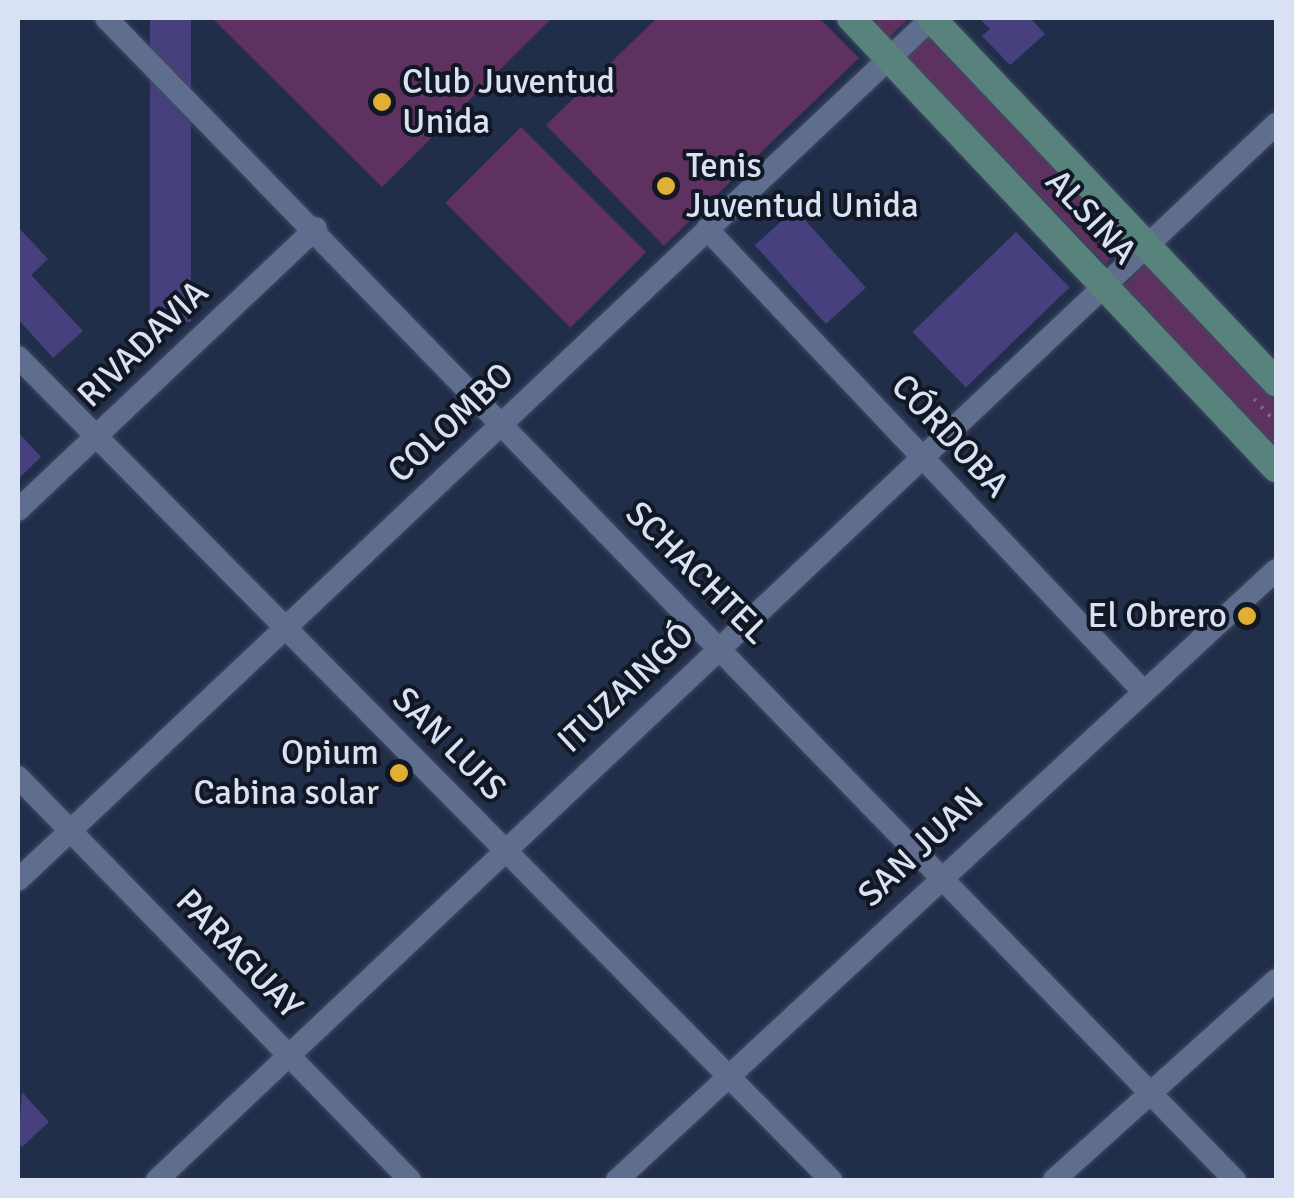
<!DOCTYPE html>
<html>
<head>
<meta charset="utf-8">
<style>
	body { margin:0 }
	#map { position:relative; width:1294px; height:1198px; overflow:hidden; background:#212e4a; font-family:Signika,sans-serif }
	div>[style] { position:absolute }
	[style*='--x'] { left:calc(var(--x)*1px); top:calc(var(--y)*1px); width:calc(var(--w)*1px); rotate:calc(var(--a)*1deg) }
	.green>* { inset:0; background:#5e3160; transform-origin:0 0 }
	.building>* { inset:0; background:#46407f; transform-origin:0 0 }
	.path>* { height:4px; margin-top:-2px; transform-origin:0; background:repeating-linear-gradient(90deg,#657189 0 2.5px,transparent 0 10.5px) }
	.roads { filter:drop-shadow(0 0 2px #414a62) drop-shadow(0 0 2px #414a62) }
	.minor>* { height:22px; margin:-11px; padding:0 11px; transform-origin:11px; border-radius:11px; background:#5f6e8e }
	.secondary>* { height:28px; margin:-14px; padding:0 14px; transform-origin:14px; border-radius:14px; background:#58837c }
	.dots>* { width:28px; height:28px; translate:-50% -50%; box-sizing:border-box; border:5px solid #111723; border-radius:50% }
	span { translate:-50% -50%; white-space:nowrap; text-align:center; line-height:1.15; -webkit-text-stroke:8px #111723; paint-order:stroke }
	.poi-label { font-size:35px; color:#d9e2f4 }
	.left { translate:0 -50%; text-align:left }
	.right { translate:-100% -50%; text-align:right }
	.street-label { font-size:35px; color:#d9e2f4 }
	.frame { position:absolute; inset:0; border:20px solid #d9e2f4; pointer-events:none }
</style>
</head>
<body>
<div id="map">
	<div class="green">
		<i style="clip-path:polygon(212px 18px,552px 18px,382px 187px)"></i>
		<i style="clip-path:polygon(657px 18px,819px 18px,859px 58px,664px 246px,546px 125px)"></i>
		<i style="clip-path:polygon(869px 18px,909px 18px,888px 38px)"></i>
		<i style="left:929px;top:34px;width:288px;height:33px;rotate:46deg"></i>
		<i style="left:521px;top:127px;width:177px;height:107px;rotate:45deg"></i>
		<i style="clip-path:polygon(1147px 263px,1276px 400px,1276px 447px,1123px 286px)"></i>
	</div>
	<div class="building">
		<i style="left:150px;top:18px;width:41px;height:304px"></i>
		<i style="clip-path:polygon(979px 18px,1030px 18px,1045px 34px,1010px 65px,982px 36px,990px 29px)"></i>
		<i style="left:795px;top:209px;width:106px;height:54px;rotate:48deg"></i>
		<i style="clip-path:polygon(18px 227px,48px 259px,31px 275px,83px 331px,53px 358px,18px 319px)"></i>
		<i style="left:1016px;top:232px;width:77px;height:144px;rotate:46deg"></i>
		<i style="clip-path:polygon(18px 432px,41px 457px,18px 479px)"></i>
		<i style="clip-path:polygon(22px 1092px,49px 1122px,22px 1147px,18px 1143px)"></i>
	</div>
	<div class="path">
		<i style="--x:1254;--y:399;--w:33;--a:47"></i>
	</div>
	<div class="roads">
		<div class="minor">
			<i style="--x:106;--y:18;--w:1620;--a:45.83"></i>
			<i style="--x:707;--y:229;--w:634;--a:46.66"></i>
			<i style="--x:18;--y:357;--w:1157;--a:45.35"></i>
			<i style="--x:18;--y:510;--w:410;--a:-43.4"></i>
			<i style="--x:18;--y:777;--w:562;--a:45.79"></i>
			<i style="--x:18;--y:880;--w:1256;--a:-43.32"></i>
			<i style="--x:157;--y:1180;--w:1539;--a:-43.34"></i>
			<i style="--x:617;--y:1180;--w:898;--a:-42.79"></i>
			<i style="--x:1054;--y:1180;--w:299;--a:-42"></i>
		</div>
		<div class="secondary">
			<i style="--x:851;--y:18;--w:619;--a:46.64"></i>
			<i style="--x:931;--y:18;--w:502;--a:46.54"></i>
		</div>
	</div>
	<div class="dots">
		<i style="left:382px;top:102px;background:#e1af34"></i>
		<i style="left:666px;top:186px;background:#e1af34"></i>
		<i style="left:1247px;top:616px;background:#e1af34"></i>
		<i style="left:399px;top:773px;background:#e1af34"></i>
	</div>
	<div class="poi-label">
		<span class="left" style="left:402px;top:102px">Club Juventud<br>Unida</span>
		<span class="left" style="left:686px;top:186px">Tenis<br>Juventud Unida</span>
		<span class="right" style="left:1227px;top:616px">El Obrero</span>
		<span class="right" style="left:379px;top:773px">Opium<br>Cabina solar</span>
	</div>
	<div class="street-label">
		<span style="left:1091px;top:217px;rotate:47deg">ALSINA</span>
		<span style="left:143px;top:344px;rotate:-44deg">RIVADAVIA</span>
		<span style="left:451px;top:423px;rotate:-43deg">COLOMBO</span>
		<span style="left:950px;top:436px;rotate:47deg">CÓRDOBA</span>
		<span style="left:697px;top:573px;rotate:45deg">SCHACHTEL</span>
		<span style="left:626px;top:688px;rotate:-43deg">ITUZAINGÓ</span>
		<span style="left:449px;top:744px;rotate:45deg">SAN LUIS</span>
		<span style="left:921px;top:847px;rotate:-43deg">SAN JUAN</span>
		<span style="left:239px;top:954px;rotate:46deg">PARAGUAY</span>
	</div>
	<div class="frame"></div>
</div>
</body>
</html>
